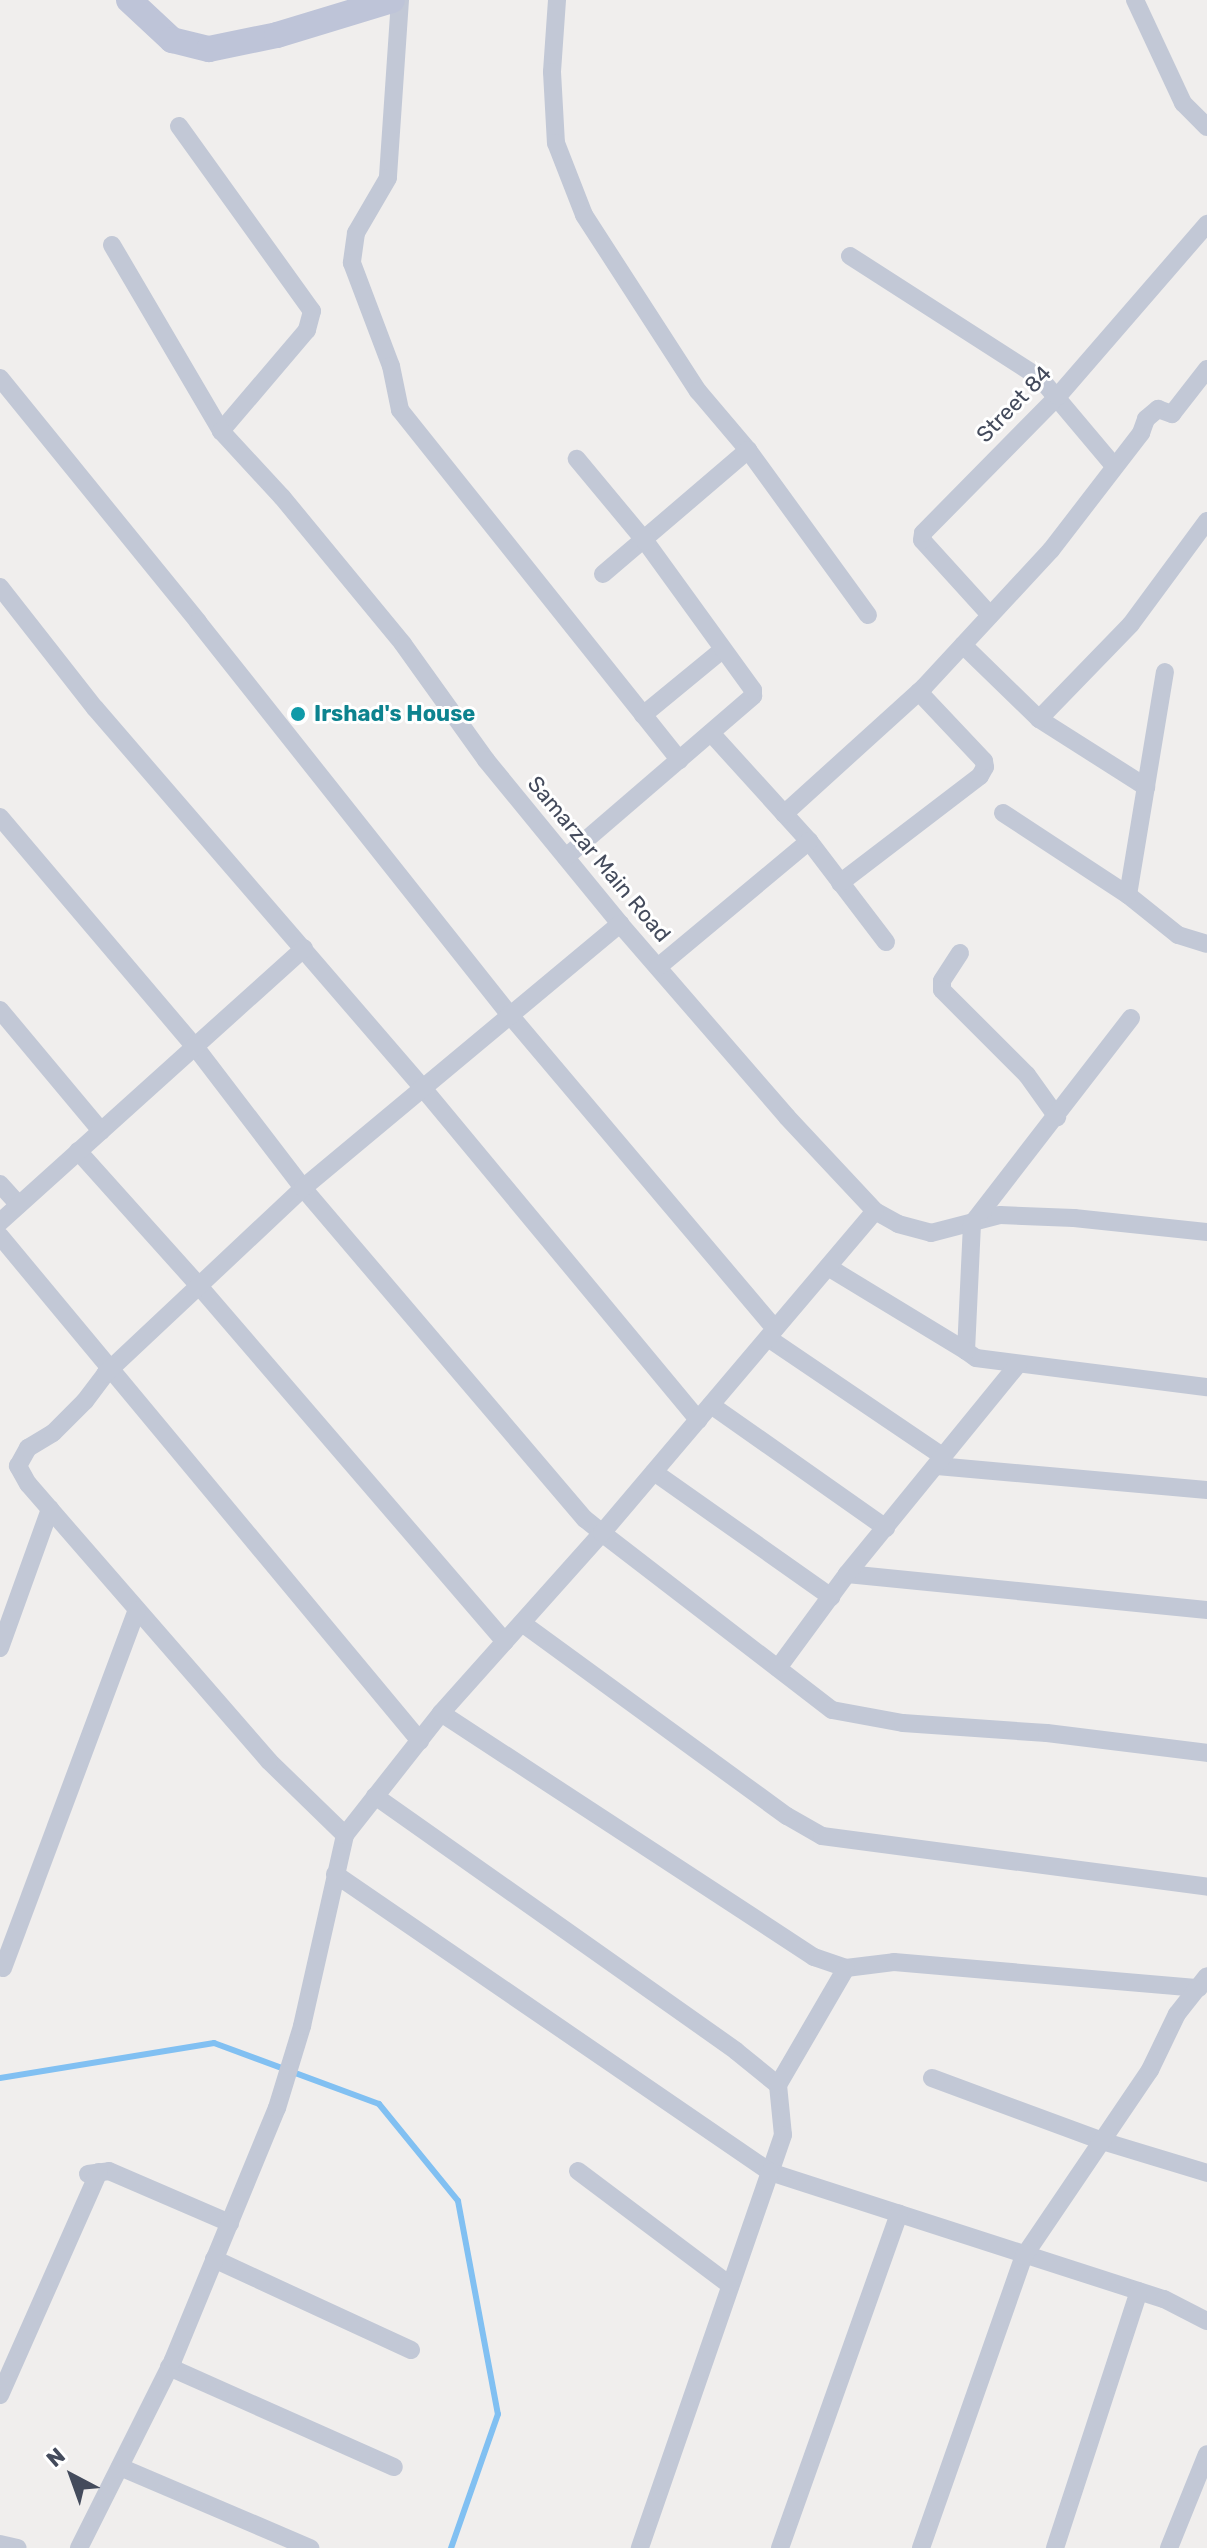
<!DOCTYPE html>
<html>
<head>
<meta charset="utf-8">
<style>
	body { margin:0 }
	#map { position:relative; width:1207px; height:2548px; overflow:hidden; background:#f0eeed; font-family:Rubik,sans-serif }
	div>[style] { position:absolute }
	[style*='--x'] { left:calc(var(--x)*1px); top:calc(var(--y)*1px); width:calc(var(--w)*1px); rotate:calc(var(--a)*1deg) }
	.stream>* { height:6px; margin:-3px; padding:0 3px; transform-origin:3px; border-radius:3px; background:#81c0f2 }
	.street>* { height:18px; margin:-9px; padding:0 9px; transform-origin:9px; border-radius:9px; background:#c2c8d6 }
	.secondary>* { height:26px; margin:-13px; padding:0 13px; transform-origin:13px; border-radius:13px; background:#bec4d8 }
	.dots>* { width:22px; height:22px; translate:-50% -50%; box-sizing:border-box; border:4px solid #fff; border-radius:50% }
	span { translate:-50% -50%; white-space:nowrap; text-align:center; line-height:1.15; -webkit-text-stroke:6px #fff; paint-order:stroke }
	.street-label { font-size:22px; color:#444b5c }
	.culture-label { font-size:22px; color:#0d838f; font-weight:700 }
	.left { translate:0 -50%; text-align:left }
	.north { position:absolute; left:32px; top:2436px; width:80px; height:80px; -webkit-text-stroke:6px #fff; paint-order:stroke; rotate:319deg; font-size:22px; font-weight:700; line-height:32px; text-align:center; color:#444b5c }
	.north::after { content:''; display:block; margin:auto; width:28px; height:36px; background:#444b5c; clip-path:polygon(50% 0,100% 100%,50% 72%,0 100%) }
</style>
</head>
<body>
<div id="map">
	<div class="stream">
		<i style="--x:0;--y:2078;--w:217;--a:-9.3"></i>
		<i style="--x:214;--y:2043;--w:176;--a:20.3"></i>
		<i style="--x:379;--y:2104;--w:125;--a:50.8"></i>
		<i style="--x:458;--y:2201;--w:217;--a:79.4"></i>
		<i style="--x:498;--y:2414;--w:142;--a:109.3"></i>
	</div>
	<div class="street">
		<i style="--x:400;--y:0;--w:178;--a:93.9"></i>
		<i style="--x:388;--y:178;--w:64;--a:120.2"></i>
		<i style="--x:356;--y:233;--w:30;--a:98"></i>
		<i style="--x:352;--y:263;--w:110;--a:69.3"></i>
		<i style="--x:391;--y:366;--w:45;--a:78.4"></i>
		<i style="--x:400;--y:410;--w:448;--a:51.4"></i>
		<i style="--x:557;--y:0;--w:72;--a:94"></i>
		<i style="--x:552;--y:72;--w:71;--a:86.8"></i>
		<i style="--x:556;--y:143;--w:77;--a:68.7"></i>
		<i style="--x:584;--y:215;--w:210;--a:57.1"></i>
		<i style="--x:698;--y:391;--w:77;--a:49.7"></i>
		<i style="--x:748;--y:450;--w:204;--a:54"></i>
		<i style="--x:1135;--y:0;--w:114;--a:65"></i>
		<i style="--x:1183;--y:103;--w:34;--a:45"></i>
		<i style="--x:179;--y:126;--w:228;--a:54.3"></i>
		<i style="--x:312;--y:311;--w:20;--a:105"></i>
		<i style="--x:307;--y:330;--w:133;--a:130.4"></i>
		<i style="--x:112;--y:245;--w:216;--a:59.6"></i>
		<i style="--x:221;--y:431;--w:90;--a:47.3"></i>
		<i style="--x:282;--y:497;--w:190;--a:50.5"></i>
		<i style="--x:403;--y:644;--w:143;--a:54.4"></i>
		<i style="--x:486;--y:760;--w:212;--a:50.7"></i>
		<i style="--x:620;--y:924;--w:255;--a:49.1"></i>
		<i style="--x:787;--y:1117;--w:129;--a:46.9"></i>
		<i style="--x:875;--y:1211;--w:26;--a:29"></i>
		<i style="--x:898;--y:1224;--w:34;--a:15"></i>
		<i style="--x:931;--y:1233;--w:71;--a:-14.6"></i>
		<i style="--x:1000;--y:1215;--w:74;--a:2.3"></i>
		<i style="--x:1074;--y:1218;--w:134;--a:6"></i>
		<i style="--x:850;--y:256;--w:226;--a:32.7"></i>
		<i style="--x:1040;--y:378;--w:115;--a:49.9"></i>
		<i style="--x:0;--y:378;--w:314;--a:50.9"></i>
		<i style="--x:198;--y:622;--w:500;--a:51.57"></i>
		<i style="--x:509;--y:1014;--w:412;--a:49.8"></i>
		<i style="--x:603;--y:574;--w:191;--a:-40.5"></i>
		<i style="--x:0;--y:587;--w:154;--a:51.9"></i>
		<i style="--x:95;--y:708;--w:501;--a:49.21"></i>
		<i style="--x:422;--y:1087;--w:433;--a:50.3"></i>
		<i style="--x:990;--y:615;--w:101;--a:-132.2"></i>
		<i style="--x:922;--y:540;--w:7;--a:-82"></i>
		<i style="--x:923;--y:533;--w:192;--a:-45.4"></i>
		<i style="--x:1058;--y:396;--w:228;--a:-49.1"></i>
		<i style="--x:963;--y:645;--w:106;--a:44.2"></i>
		<i style="--x:1039;--y:719;--w:127;--a:32.4"></i>
		<i style="--x:643;--y:715;--w:101;--a:-39.4"></i>
		<i style="--x:1039;--y:719;--w:132;--a:-45.9"></i>
		<i style="--x:1131;--y:624;--w:128;--a:-53.6"></i>
		<i style="--x:711;--y:733;--w:146;--a:47.8"></i>
		<i style="--x:809;--y:841;--w:127;--a:52.7"></i>
		<i style="--x:1003;--y:813;--w:149;--a:33.3"></i>
		<i style="--x:1128;--y:895;--w:64;--a:38.7"></i>
		<i style="--x:1178;--y:935;--w:30;--a:17"></i>
		<i style="--x:784;--y:814;--w:189;--a:-42.2"></i>
		<i style="--x:924;--y:687;--w:187;--a:-47.2"></i>
		<i style="--x:1051;--y:550;--w:148;--a:-52.4"></i>
		<i style="--x:1141;--y:433;--w:15;--a:-70"></i>
		<i style="--x:1146;--y:419;--w:16;--a:-40"></i>
		<i style="--x:1158;--y:409;--w:15;--a:20"></i>
		<i style="--x:1172;--y:414;--w:57;--a:-52.1"></i>
		<i style="--x:0;--y:817;--w:303;--a:49.7"></i>
		<i style="--x:196;--y:1048;--w:176;--a:52.6"></i>
		<i style="--x:303;--y:1188;--w:435;--a:49.6"></i>
		<i style="--x:585;--y:1519;--w:22;--a:39"></i>
		<i style="--x:602;--y:1533;--w:290;--a:37.6"></i>
		<i style="--x:832;--y:1710;--w:72;--a:10.4"></i>
		<i style="--x:903;--y:1723;--w:144;--a:4"></i>
		<i style="--x:1047;--y:1733;--w:161;--a:7.1"></i>
		<i style="--x:566;--y:857;--w:247;--a:-40.7"></i>
		<i style="--x:753;--y:696;--w:6;--a:-90"></i>
		<i style="--x:753;--y:690;--w:184;--a:-125.9"></i>
		<i style="--x:645;--y:541;--w:107;--a:-129.7"></i>
		<i style="--x:840;--y:883;--w:176;--a:-37.4"></i>
		<i style="--x:980;--y:776;--w:10;--a:-61"></i>
		<i style="--x:985;--y:767;--w:6;--a:-99"></i>
		<i style="--x:984;--y:761;--w:95;--a:-133.3"></i>
		<i style="--x:1128;--y:895;--w:226;--a:-80.6"></i>
		<i style="--x:960;--y:953;--w:33;--a:123"></i>
		<i style="--x:942;--y:981;--w:9;--a:90"></i>
		<i style="--x:942;--y:990;--w:120;--a:45"></i>
		<i style="--x:1027;--y:1075;--w:52;--a:54.5"></i>
		<i style="--x:658;--y:967;--w:197;--a:-39.8"></i>
		<i style="--x:0;--y:1010;--w:158;--a:50.1"></i>
		<i style="--x:1131;--y:1018;--w:260;--a:127.7"></i>
		<i style="--x:972;--y:1224;--w:127;--a:92.7"></i>
		<i style="--x:966;--y:1351;--w:12;--a:35"></i>
		<i style="--x:976;--y:1358;--w:233;--a:7.2"></i>
		<i style="--x:78;--y:1151;--w:181;--a:48.1"></i>
		<i style="--x:199;--y:1286;--w:469;--a:49.3"></i>
		<i style="--x:0;--y:1184;--w:28;--a:48"></i>
		<i style="--x:0;--y:1222;--w:409;--a:-42"></i>
		<i style="--x:0;--y:1236;--w:657;--a:50.25"></i>
		<i style="--x:828;--y:1267;--w:162;--a:31.3"></i>
		<i style="--x:768;--y:1338;--w:212;--a:34.1"></i>
		<i style="--x:711;--y:1405;--w:214;--a:35.1"></i>
		<i style="--x:937;--y:1466;--w:271;--a:5.1"></i>
		<i style="--x:654;--y:1472;--w:217;--a:35.2"></i>
		<i style="--x:847;--y:1574;--w:362;--a:5.7"></i>
		<i style="--x:522;--y:1623;--w:328;--a:36.1"></i>
		<i style="--x:787;--y:1816;--w:40;--a:29.7"></i>
		<i style="--x:822;--y:1836;--w:388;--a:7.5"></i>
		<i style="--x:0;--y:1648;--w:148;--a:-70.2"></i>
		<i style="--x:778;--y:1668;--w:117;--a:-53.7"></i>
		<i style="--x:847;--y:1574;--w:271;--a:-50.8"></i>
		<i style="--x:441;--y:1713;--w:446;--a:33.2"></i>
		<i style="--x:814;--y:1957;--w:34;--a:19"></i>
		<i style="--x:846;--y:1968;--w:48;--a:-7.1"></i>
		<i style="--x:894;--y:1962;--w:306;--a:4.9"></i>
		<i style="--x:375;--y:1796;--w:442;--a:35.2"></i>
		<i style="--x:736;--y:2051;--w:54;--a:39"></i>
		<i style="--x:778;--y:2085;--w:50;--a:84.3"></i>
		<i style="--x:783;--y:2135;--w:39;--a:109"></i>
		<i style="--x:770;--y:2172;--w:414;--a:17.9"></i>
		<i style="--x:1164;--y:2299;--w:48;--a:27.1"></i>
		<i style="--x:345;--y:1835;--w:106;--a:-135.8"></i>
		<i style="--x:269;--y:1761;--w:367;--a:-131"></i>
		<i style="--x:28;--y:1484;--w:21;--a:-119"></i>
		<i style="--x:18;--y:1466;--w:21;--a:-61"></i>
		<i style="--x:28;--y:1448;--w:29;--a:-31"></i>
		<i style="--x:53;--y:1433;--w:45;--a:-45"></i>
		<i style="--x:85;--y:1401;--w:34;--a:-53"></i>
		<i style="--x:105;--y:1374;--w:272;--a:-43.2"></i>
		<i style="--x:303;--y:1188;--w:413;--a:-39.8"></i>
		<i style="--x:335;--y:1874;--w:527;--a:34.41"></i>
		<i style="--x:770;--y:2172;--w:398;--a:109.1"></i>
		<i style="--x:3;--y:1968;--w:382;--a:-69.5"></i>
		<i style="--x:932;--y:2078;--w:181;--a:20.3"></i>
		<i style="--x:1102;--y:2141;--w:110;--a:16.9"></i>
		<i style="--x:778;--y:2085;--w:135;--a:-59.8"></i>
		<i style="--x:578;--y:2171;--w:190;--a:36.9"></i>
		<i style="--x:88;--y:2174;--w:21;--a:-8"></i>
		<i style="--x:109;--y:2171;--w:132;--a:23.3"></i>
		<i style="--x:214;--y:2259;--w:217;--a:24.8"></i>
		<i style="--x:169;--y:2367;--w:246;--a:24"></i>
		<i style="--x:0;--y:2395;--w:244;--a:-66.1"></i>
		<i style="--x:120;--y:2467;--w:207;--a:23.1"></i>
		<i style="--x:0;--y:2544;--w:18;--a:13"></i>
		<i style="--x:79;--y:2548;--w:210;--a:-63.4"></i>
		<i style="--x:173;--y:2360;--w:273;--a:-67.6"></i>
		<i style="--x:277;--y:2108;--w:86;--a:-73"></i>
		<i style="--x:302;--y:2026;--w:196;--a:-77.3"></i>
		<i style="--x:345;--y:1835;--w:155;--a:-51.8"></i>
		<i style="--x:441;--y:1713;--w:241;--a:-48.2"></i>
		<i style="--x:602;--y:1533;--w:422;--a:-49.7"></i>
		<i style="--x:780;--y:2548;--w:355;--a:-70.4"></i>
		<i style="--x:921;--y:2548;--w:310;--a:-70.6"></i>
		<i style="--x:1024;--y:2256;--w:225;--a:-55.9"></i>
		<i style="--x:1150;--y:2070;--w:62;--a:-64.3"></i>
		<i style="--x:1177;--y:2014;--w:48;--a:-51.7"></i>
		<i style="--x:1055;--y:2548;--w:270;--a:-71.9"></i>
		<i style="--x:1169;--y:2548;--w:101;--a:-68"></i>
	</div>
	<div class="secondary">
		<i style="--x:129;--y:0;--w:59;--a:42.9"></i>
		<i style="--x:172;--y:40;--w:38;--a:14"></i>
		<i style="--x:209;--y:49;--w:69;--a:-11.6"></i>
		<i style="--x:277;--y:35;--w:120;--a:-16.9"></i>
	</div>
	<div class="dots">
		<i style="left:298px;top:714px;background:#0f9aa8"></i>
	</div>
	<div class="street-label">
		<span style="left:1014px;top:404px;rotate:-46deg">Street 84</span>
		<span style="left:599px;top:859px;rotate:50deg">Samarzar Main Road</span>
	</div>
	<div class="culture-label">
		<span class="left" style="left:314px;top:714px">Irshad's House</span>
	</div>
	<div class="north">N</div>
</div>
</body>
</html>
